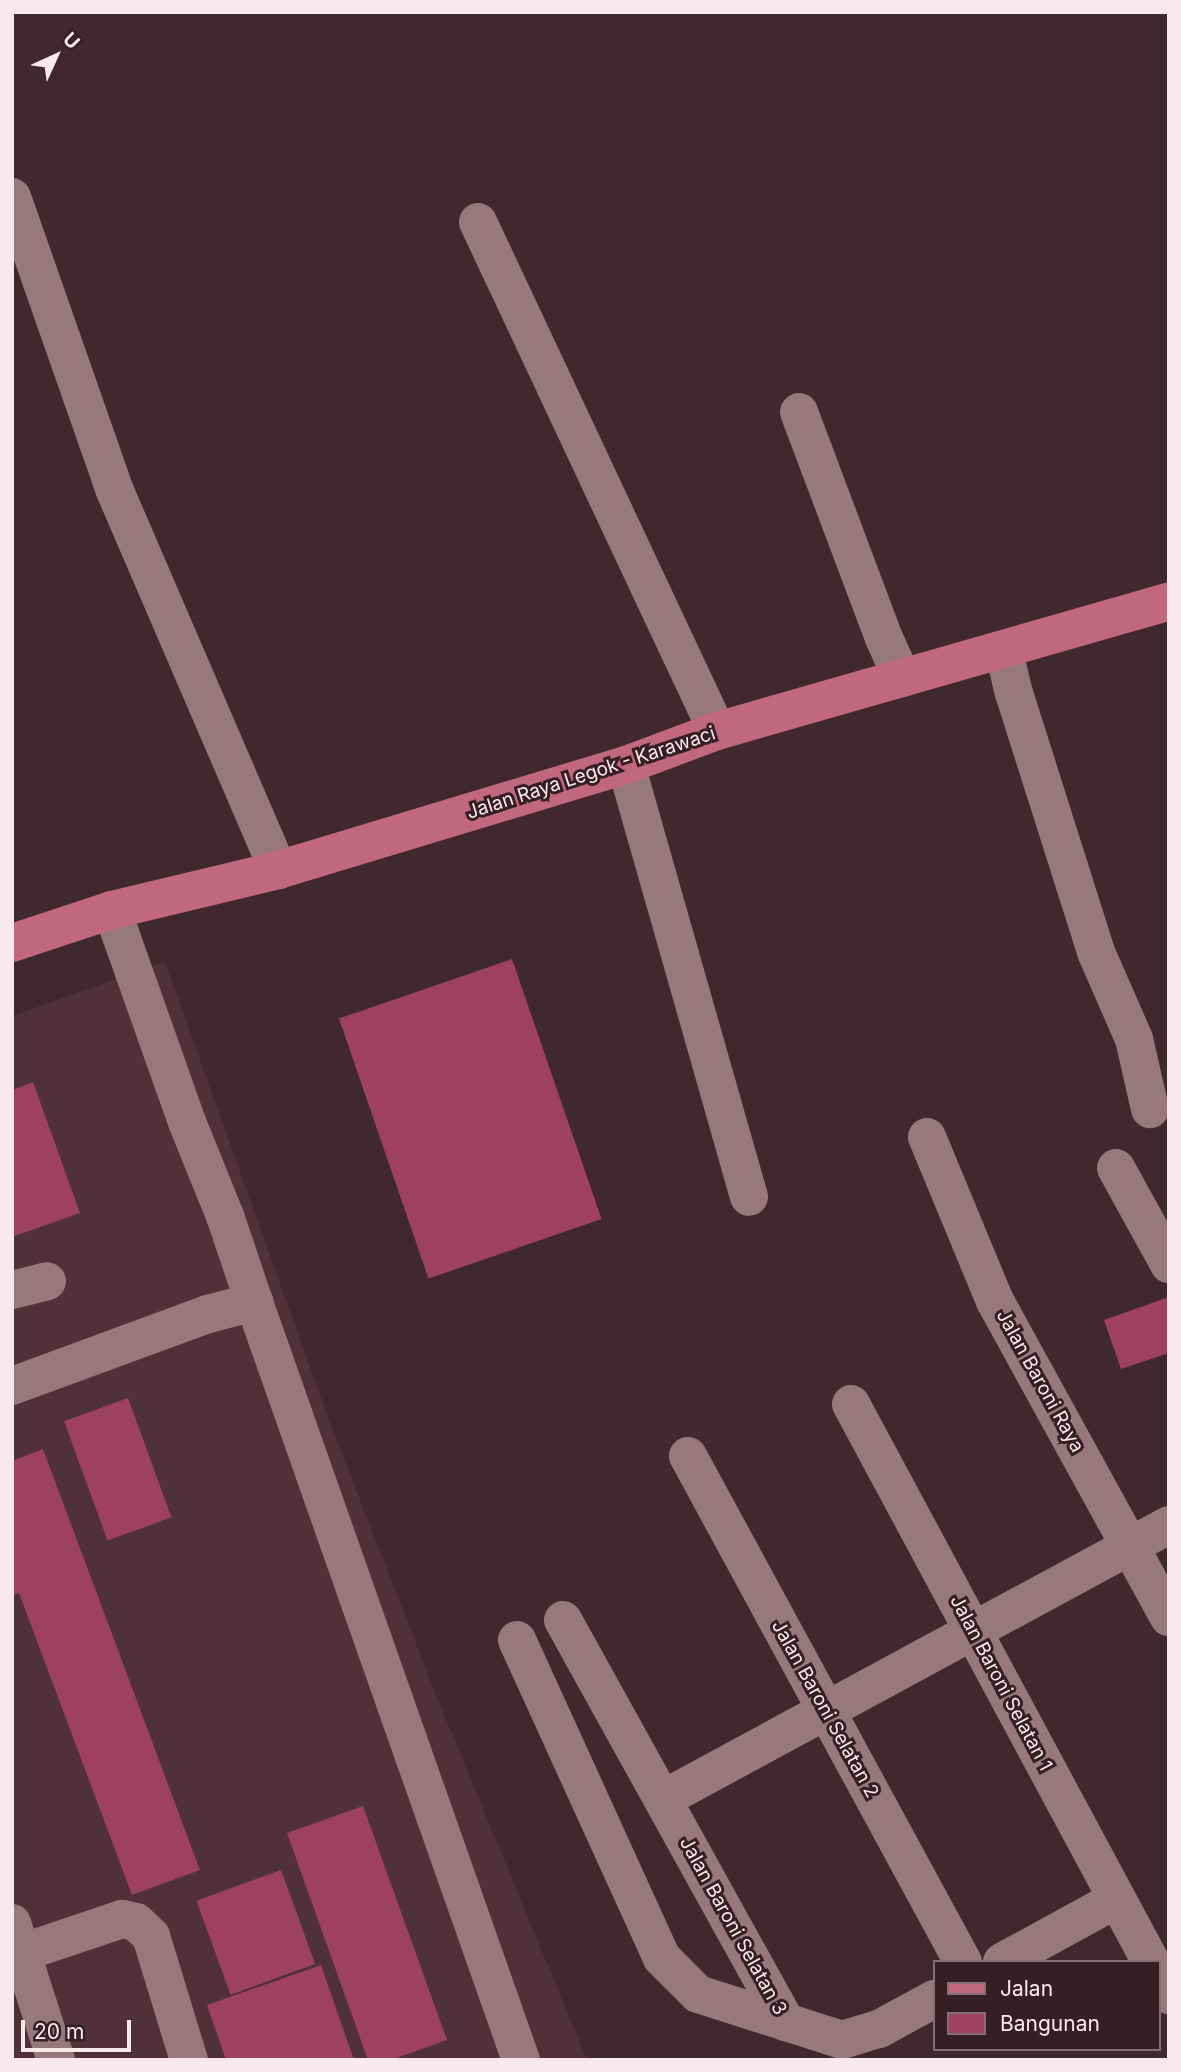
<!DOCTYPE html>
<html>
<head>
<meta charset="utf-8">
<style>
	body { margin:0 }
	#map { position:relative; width:1181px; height:2072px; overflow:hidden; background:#41282e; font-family:Inter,sans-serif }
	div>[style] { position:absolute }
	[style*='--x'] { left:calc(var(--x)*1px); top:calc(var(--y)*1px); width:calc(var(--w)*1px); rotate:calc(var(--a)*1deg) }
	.built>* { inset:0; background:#503139 }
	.building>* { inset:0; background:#9e415e; transform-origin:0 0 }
	.minor>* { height:38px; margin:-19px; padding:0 19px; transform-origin:19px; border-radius:19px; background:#96787e }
	.major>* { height:38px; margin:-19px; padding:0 19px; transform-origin:19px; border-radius:19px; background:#c16782 }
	span { translate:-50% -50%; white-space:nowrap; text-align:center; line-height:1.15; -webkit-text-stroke:6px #361e25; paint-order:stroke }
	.street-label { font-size:19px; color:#fae9ec }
	.frame { position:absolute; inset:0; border:14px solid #fae9ec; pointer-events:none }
	.legend { position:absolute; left:933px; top:1960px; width:228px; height:91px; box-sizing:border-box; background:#361e25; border:2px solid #846f75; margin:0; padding:9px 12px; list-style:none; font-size:21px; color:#fae9ec }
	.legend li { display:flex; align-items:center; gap:14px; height:35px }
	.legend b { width:35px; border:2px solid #846f75 }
	.north { position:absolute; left:21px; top:21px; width:70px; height:70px; -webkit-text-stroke:5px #361e25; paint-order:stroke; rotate:45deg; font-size:19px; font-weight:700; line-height:28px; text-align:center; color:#fae9ec }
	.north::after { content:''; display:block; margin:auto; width:24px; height:32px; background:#fae9ec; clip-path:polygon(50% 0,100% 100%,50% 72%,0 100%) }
	.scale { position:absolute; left:21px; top:2020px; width:110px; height:32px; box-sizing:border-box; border:4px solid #fae9ec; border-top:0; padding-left:9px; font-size:21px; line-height:24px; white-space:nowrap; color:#fae9ec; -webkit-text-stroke:5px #361e25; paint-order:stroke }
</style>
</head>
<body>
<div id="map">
	<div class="built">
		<i style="clip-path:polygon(165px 962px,330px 1423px,438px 1700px,587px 2060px,12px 2060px,12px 1016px)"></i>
	</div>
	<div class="building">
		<i style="left:512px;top:959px;width:275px;height:183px;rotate:71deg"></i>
		<i style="clip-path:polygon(33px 1082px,80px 1213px,12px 1237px,12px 1090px)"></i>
		<i style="clip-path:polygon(1169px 1297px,1169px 1353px,1121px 1369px,1104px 1320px)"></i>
		<i style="left:128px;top:1398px;width:127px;height:68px;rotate:70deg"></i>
		<i style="clip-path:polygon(43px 1449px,200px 1870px,132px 1895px,19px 1593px,12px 1595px,12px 1461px)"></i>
		<i style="clip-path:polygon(363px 1806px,447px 2040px,391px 2060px,368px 2060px,287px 1833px)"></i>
		<i style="left:281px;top:1870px;width:100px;height:90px;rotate:70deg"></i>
		<i style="clip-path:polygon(321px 1965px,354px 2060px,226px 2060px,207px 2005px)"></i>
	</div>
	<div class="minor">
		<i style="--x:12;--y:197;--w:312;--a:70.7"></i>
		<i style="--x:115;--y:491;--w:413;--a:66.7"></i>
		<i style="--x:478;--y:222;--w:562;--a:64.85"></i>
		<i style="--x:799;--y:412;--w:241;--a:69.4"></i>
		<i style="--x:884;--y:638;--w:44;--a:65.8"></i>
		<i style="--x:1004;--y:651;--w:40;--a:77"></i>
		<i style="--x:1013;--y:690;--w:275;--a:72.4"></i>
		<i style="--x:1096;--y:952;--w:95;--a:66.4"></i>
		<i style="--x:1134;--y:1039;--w:72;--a:77.1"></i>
		<i style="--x:626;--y:765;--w:449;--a:74.1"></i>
		<i style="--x:927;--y:1137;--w:178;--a:67.5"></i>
		<i style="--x:995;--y:1301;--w:361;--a:61.2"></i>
		<i style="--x:1116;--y:1168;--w:110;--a:61.1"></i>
		<i style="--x:12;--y:1290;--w:36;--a:-14"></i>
		<i style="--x:254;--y:1302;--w:804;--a:70.6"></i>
		<i style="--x:12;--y:1386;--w:209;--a:-20.2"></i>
		<i style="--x:208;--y:1314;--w:48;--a:-14.6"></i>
		<i style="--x:254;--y:1302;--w:91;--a:-108.6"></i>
		<i style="--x:225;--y:1216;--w:101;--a:-112"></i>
		<i style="--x:187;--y:1122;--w:225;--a:-109.5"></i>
		<i style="--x:851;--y:1404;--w:634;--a:61.74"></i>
		<i style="--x:688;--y:1456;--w:576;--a:61.48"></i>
		<i style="--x:563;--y:1620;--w:460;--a:61"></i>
		<i style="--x:517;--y:1640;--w:349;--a:65.5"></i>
		<i style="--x:662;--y:1958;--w:51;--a:45"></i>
		<i style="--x:698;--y:1994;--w:151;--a:17.7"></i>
		<i style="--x:842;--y:2040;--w:39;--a:-17"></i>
		<i style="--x:879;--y:2029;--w:63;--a:-28.6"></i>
		<i style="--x:663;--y:1799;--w:575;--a:-28.44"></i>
		<i style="--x:12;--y:1923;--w:144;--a:72.2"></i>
		<i style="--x:21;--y:1953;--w:107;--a:-18.6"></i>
		<i style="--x:122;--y:1919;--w:14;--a:12"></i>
		<i style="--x:136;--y:1922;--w:21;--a:43"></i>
		<i style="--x:151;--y:1936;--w:130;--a:73"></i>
		<i style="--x:1002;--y:1962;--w:131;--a:-28.7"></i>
		<i style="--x:1158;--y:1975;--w:23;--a:61"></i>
	</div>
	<div class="major">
		<i style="--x:12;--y:943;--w:105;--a:-18.3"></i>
		<i style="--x:112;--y:910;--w:171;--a:-13.5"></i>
		<i style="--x:278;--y:870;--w:363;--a:-16.8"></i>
		<i style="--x:626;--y:765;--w:97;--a:-20.5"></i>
		<i style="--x:717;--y:731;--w:470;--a:-16"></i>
	</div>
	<div class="street-label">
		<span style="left:591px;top:773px;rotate:-18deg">Jalan Raya Legok - Karawaci</span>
		<span style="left:1040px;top:1381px;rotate:61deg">Jalan Baroni Raya</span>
		<span style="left:1001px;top:1683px;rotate:62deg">Jalan Baroni Selatan 1</span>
		<span style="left:825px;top:1709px;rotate:61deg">Jalan Baroni Selatan 2</span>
		<span style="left:733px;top:1926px;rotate:61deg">Jalan Baroni Selatan 3</span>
	</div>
	<div class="frame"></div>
	<ul class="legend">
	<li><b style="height:9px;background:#c16782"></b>Jalan</li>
	<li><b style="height:19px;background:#9e415e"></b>Bangunan</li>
	</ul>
	<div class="north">U</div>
	<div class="scale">20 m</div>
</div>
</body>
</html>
